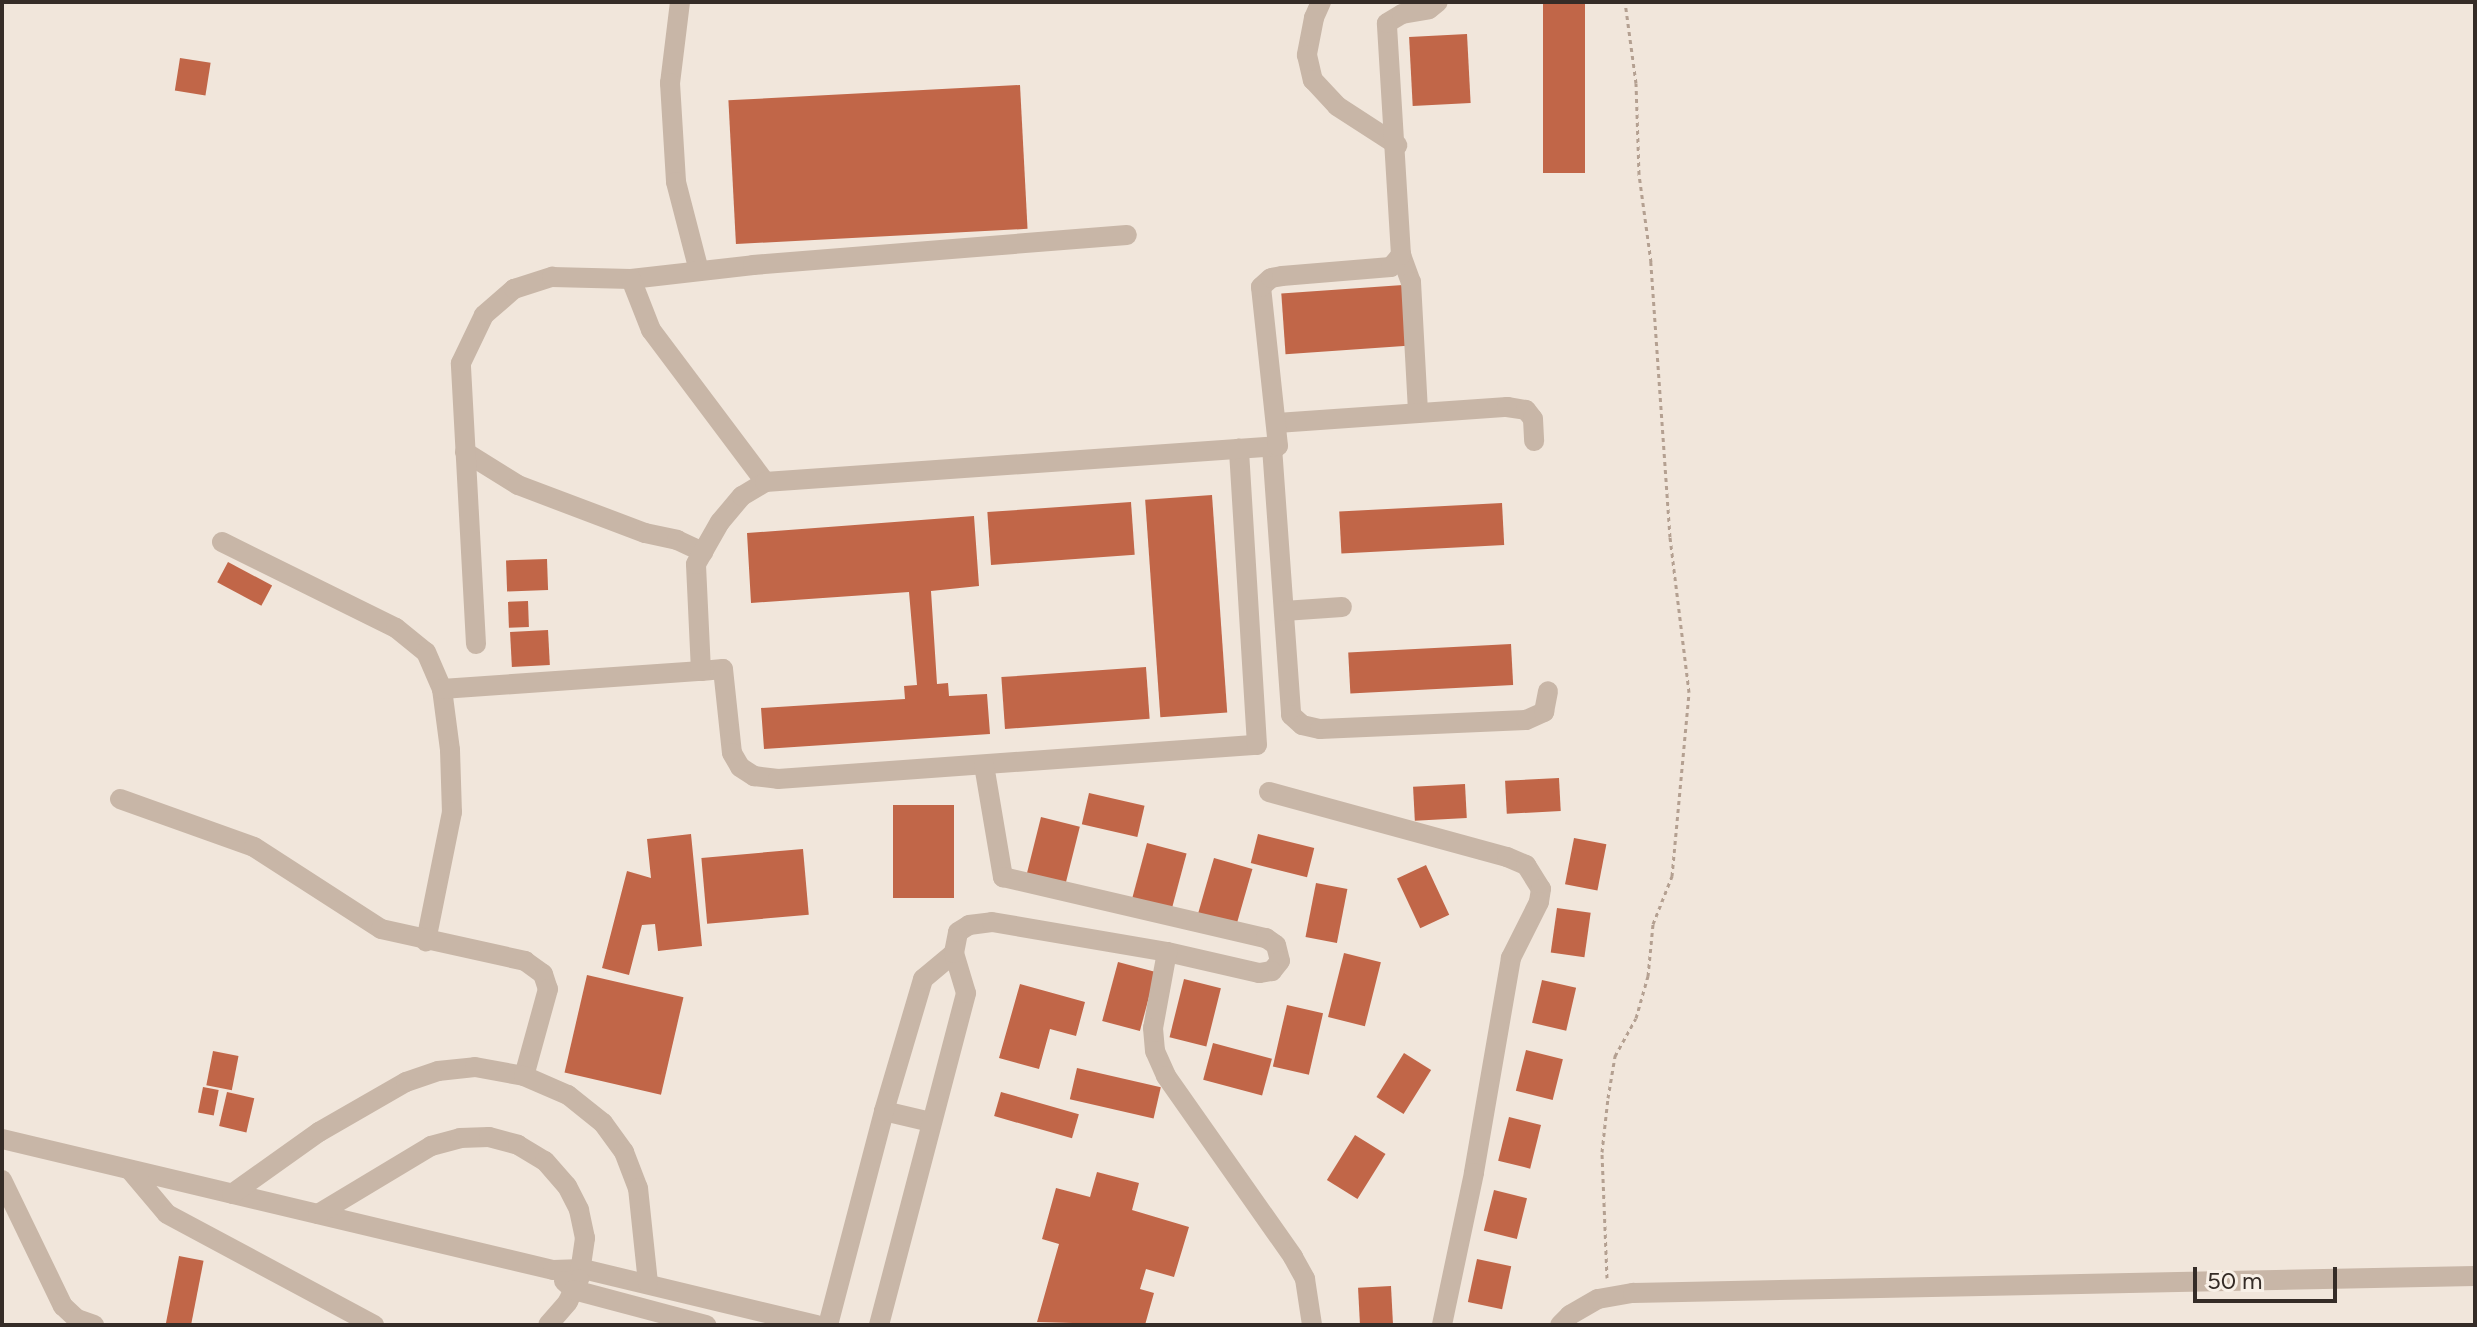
<!DOCTYPE html>
<html>
<head>
<meta charset="utf-8">
<style>
	body { margin:0 }
	#map { position:relative; width:2477px; height:1327px; overflow:hidden; background:#f1e6db; font-family:Figtree,sans-serif }
	div>[style] { position:absolute }
	[style*='--x'] { left:calc(var(--x)*1px); top:calc(var(--y)*1px); width:calc(var(--w)*1px); rotate:calc(var(--a)*1deg) }
	.building>* { inset:0; background:#c16648; transform-origin:0 0 }
	.path>* { height:3px; margin-top:-1.5px; transform-origin:0; background:repeating-linear-gradient(90deg,#b4a091 0 4px,transparent 0 8px) }
	.minor>* { height:20px; margin:-10px; padding:0 10px; transform-origin:10px; border-radius:10px; background:#c8b6a7 }
	span { translate:-50% -50%; white-space:nowrap; text-align:center; line-height:1.15; -webkit-text-stroke:7px #f8f0e7; paint-order:stroke }
	.frame { position:absolute; inset:0; border:4px solid #352c27; pointer-events:none }
	.scale { position:absolute; left:2193px; top:1267px; width:144px; height:36px; box-sizing:border-box; border:4px solid #352c27; border-top:0; padding-left:10px; font-size:24px; line-height:28px; white-space:nowrap; color:#352c27; -webkit-text-stroke:6px #f8f0e7; paint-order:stroke }
</style>
</head>
<body>
<div id="map">
	<div class="building">
		<i style="left:1543px;top:2px;width:42px;height:171px"></i>
		<i style="left:1467px;top:34px;width:69px;height:58px;rotate:87deg"></i>
		<i style="left:180px;top:58px;width:31px;height:33px;rotate:9deg"></i>
		<i style="left:1020px;top:85px;width:144px;height:292px;rotate:87deg"></i>
		<i style="left:1403px;top:285px;width:61px;height:122px;rotate:86deg"></i>
		<i style="left:1212px;top:495px;width:218px;height:67px;rotate:86deg"></i>
		<i style="left:1131px;top:502px;width:53px;height:144px;rotate:86deg"></i>
		<i style="left:1502px;top:503px;width:42px;height:163px;rotate:87deg"></i>
		<i style="clip-path:polygon(974px 516px,979px 586px,931px 591px,937px 684px,948px 683px,949px 696px,987px 694px,990px 734px,764px 749px,761px 708px,905px 699px,904px 686px,917px 685px,909px 592px,751px 603px,747px 533px)"></i>
		<i style="left:547px;top:559px;width:31px;height:41px;rotate:88deg"></i>
		<i style="left:228px;top:562px;width:50px;height:23px;rotate:28deg"></i>
		<i style="left:528px;top:601px;width:26px;height:20px;rotate:88deg"></i>
		<i style="left:548px;top:630px;width:35px;height:38px;rotate:87deg"></i>
		<i style="left:1511px;top:644px;width:41px;height:163px;rotate:87deg"></i>
		<i style="left:1146px;top:667px;width:52px;height:145px;rotate:86deg"></i>
		<i style="left:1559px;top:778px;width:33px;height:54px;rotate:87deg"></i>
		<i style="left:1465px;top:784px;width:34px;height:52px;rotate:87deg"></i>
		<i style="left:1089px;top:793px;width:57px;height:32px;rotate:13deg"></i>
		<i style="left:893px;top:805px;width:61px;height:93px"></i>
		<i style="left:1041px;top:817px;width:40px;height:59px;rotate:14deg"></i>
		<i style="clip-path:polygon(691px 834px,702px 946px,658px 951px,655px 924px,642px 925px,629px 975px,602px 968px,627px 871px,651px 878px,647px 839px)"></i>
		<i style="left:1258px;top:834px;width:58px;height:30px;rotate:14deg"></i>
		<i style="left:1574px;top:838px;width:33px;height:47px;rotate:11deg"></i>
		<i style="left:1147px;top:843px;width:41px;height:61px;rotate:15deg"></i>
		<i style="left:803px;top:849px;width:66px;height:102px;rotate:85deg"></i>
		<i style="left:1214px;top:858px;width:40px;height:60px;rotate:16deg"></i>
		<i style="left:1426px;top:865px;width:55px;height:32px;rotate:65deg"></i>
		<i style="left:1316px;top:883px;width:32px;height:55px;rotate:11deg"></i>
		<i style="left:1557px;top:908px;width:34px;height:45px;rotate:8deg"></i>
		<i style="left:1344px;top:953px;width:38px;height:66px;rotate:14deg"></i>
		<i style="left:1118px;top:962px;width:39px;height:61px;rotate:15deg"></i>
		<i style="left:587px;top:975px;width:99px;height:100px;rotate:13deg"></i>
		<i style="left:1184px;top:979px;width:38px;height:60px;rotate:14deg"></i>
		<i style="left:1542px;top:980px;width:35px;height:44px;rotate:13deg"></i>
		<i style="clip-path:polygon(1020px 984px,1085px 1002px,1076px 1036px,1050px 1029px,1039px 1069px,999px 1058px)"></i>
		<i style="left:1287px;top:1005px;width:37px;height:63px;rotate:13deg"></i>
		<i style="left:1213px;top:1043px;width:61px;height:38px;rotate:15deg"></i>
		<i style="left:1526px;top:1050px;width:38px;height:42px;rotate:14deg"></i>
		<i style="left:213px;top:1051px;width:26px;height:35px;rotate:11deg"></i>
		<i style="left:1404px;top:1053px;width:32px;height:52px;rotate:32deg"></i>
		<i style="left:1077px;top:1068px;width:86px;height:32px;rotate:13deg"></i>
		<i style="left:203px;top:1087px;width:16px;height:26px;rotate:11deg"></i>
		<i style="left:227px;top:1092px;width:28px;height:35px;rotate:13deg"></i>
		<i style="left:1001px;top:1092px;width:81px;height:25px;rotate:16deg"></i>
		<i style="left:1509px;top:1117px;width:33px;height:45px;rotate:14deg"></i>
		<i style="left:1355px;top:1135px;width:36px;height:53px;rotate:32deg"></i>
		<i style="clip-path:polygon(1097px 1172px,1139px 1183px,1132px 1210px,1189px 1227px,1174px 1277px,1146px 1269px,1140px 1289px,1154px 1293px,1145px 1325px,1037px 1322px,1059px 1244px,1042px 1239px,1056px 1188px,1090px 1197px)"></i>
		<i style="left:1494px;top:1190px;width:34px;height:42px;rotate:14deg"></i>
		<i style="left:179px;top:1256px;width:25px;height:70px;rotate:11deg"></i>
		<i style="left:1477px;top:1259px;width:35px;height:44px;rotate:12deg"></i>
		<i style="left:1391px;top:1286px;width:39px;height:33px;rotate:87deg"></i>
	</div>
	<div class="path">
		<i style="--x:1607;--y:1278;--w:126;--a:-92.3"></i>
		<i style="--x:1602;--y:1152;--w:54;--a:-83.7"></i>
		<i style="--x:1608;--y:1098;--w:43;--a:-80.5"></i>
		<i style="--x:1615;--y:1056;--w:43;--a:-61.1"></i>
		<i style="--x:1636;--y:1018;--w:44;--a:-74.1"></i>
		<i style="--x:1648;--y:976;--w:52;--a:-84.5"></i>
		<i style="--x:1653;--y:924;--w:52;--a:-68.4"></i>
		<i style="--x:1672;--y:876;--w:185;--a:-84.7"></i>
		<i style="--x:1689;--y:692;--w:156;--a:-97"></i>
		<i style="--x:1670;--y:537;--w:276;--a:-94"></i>
		<i style="--x:1651;--y:262;--w:89;--a:-97.8"></i>
		<i style="--x:1639;--y:174;--w:91;--a:-91.9"></i>
		<i style="--x:1636;--y:83;--w:82;--a:-97.7"></i>
	</div>
	<div class="minor">
		<i style="--x:680;--y:2;--w:82;--a:97"></i>
		<i style="--x:670;--y:83;--w:99;--a:86.5"></i>
		<i style="--x:676;--y:182;--w:92;--a:75.5"></i>
		<i style="--x:1321;--y:2;--w:17;--a:114"></i>
		<i style="--x:1314;--y:18;--w:38;--a:101"></i>
		<i style="--x:1307;--y:55;--w:26;--a:77"></i>
		<i style="--x:1313;--y:80;--w:35;--a:47"></i>
		<i style="--x:1337;--y:106;--w:72;--a:33"></i>
		<i style="--x:1401;--y:255;--w:29;--a:70"></i>
		<i style="--x:1411;--y:282;--w:131;--a:86.9"></i>
		<i style="--x:631;--y:279;--w:123;--a:-6.5"></i>
		<i style="--x:753;--y:265;--w:375;--a:-4.6"></i>
		<i style="--x:1277;--y:423;--w:231;--a:-4"></i>
		<i style="--x:1507;--y:407;--w:19;--a:9"></i>
		<i style="--x:1526;--y:410;--w:11;--a:52"></i>
		<i style="--x:1533;--y:419;--w:22;--a:87"></i>
		<i style="--x:1272;--y:447;--w:269;--a:85.9"></i>
		<i style="--x:1291;--y:715;--w:15;--a:42"></i>
		<i style="--x:1302;--y:725;--w:18;--a:13"></i>
		<i style="--x:1320;--y:729;--w:206;--a:-2.5"></i>
		<i style="--x:1526;--y:720;--w:20;--a:-24"></i>
		<i style="--x:1544;--y:712;--w:21;--a:-79"></i>
		<i style="--x:465;--y:452;--w:62;--a:31.9"></i>
		<i style="--x:518;--y:485;--w:136;--a:20.7"></i>
		<i style="--x:645;--y:533;--w:33;--a:12"></i>
		<i style="--x:677;--y:540;--w:29;--a:25"></i>
		<i style="--x:222;--y:542;--w:194;--a:26.3"></i>
		<i style="--x:396;--y:628;--w:38;--a:39"></i>
		<i style="--x:426;--y:652;--w:40;--a:66.6"></i>
		<i style="--x:442;--y:689;--w:62;--a:82.5"></i>
		<i style="--x:450;--y:750;--w:62;--a:88.2"></i>
		<i style="--x:452;--y:812;--w:132;--a:101.4"></i>
		<i style="--x:1284;--y:611;--w:58;--a:-3.9"></i>
		<i style="--x:476;--y:644;--w:281;--a:-93.1"></i>
		<i style="--x:461;--y:363;--w:53;--a:-64.4"></i>
		<i style="--x:484;--y:315;--w:40;--a:-41"></i>
		<i style="--x:514;--y:289;--w:40;--a:-18"></i>
		<i style="--x:552;--y:277;--w:79;--a:1.5"></i>
		<i style="--x:631;--y:279;--w:55;--a:68.6"></i>
		<i style="--x:651;--y:330;--w:190;--a:53.1"></i>
		<i style="--x:701;--y:671;--w:22;--a:-5"></i>
		<i style="--x:723;--y:669;--w:84;--a:83.9"></i>
		<i style="--x:732;--y:753;--w:16;--a:60"></i>
		<i style="--x:740;--y:767;--w:17;--a:33"></i>
		<i style="--x:754;--y:776;--w:24;--a:7"></i>
		<i style="--x:778;--y:779;--w:480;--a:-4.1"></i>
		<i style="--x:1257;--y:745;--w:297;--a:-93.5"></i>
		<i style="--x:442;--y:689;--w:260;--a:-4"></i>
		<i style="--x:701;--y:671;--w:107;--a:-92.7"></i>
		<i style="--x:696;--y:564;--w:48;--a:-60.3"></i>
		<i style="--x:720;--y:522;--w:34;--a:-50"></i>
		<i style="--x:742;--y:496;--w:27;--a:-31"></i>
		<i style="--x:765;--y:482;--w:514;--a:-4.01"></i>
		<i style="--x:1278;--y:446;--w:160;--a:-96.1"></i>
		<i style="--x:1261;--y:287;--w:13;--a:-42"></i>
		<i style="--x:1271;--y:278;--w:11;--a:-10"></i>
		<i style="--x:1282;--y:276;--w:109;--a:-4.7"></i>
		<i style="--x:1391;--y:267;--w:16;--a:-50"></i>
		<i style="--x:1401;--y:255;--w:232;--a:-93.5"></i>
		<i style="--x:1387;--y:23;--w:17;--a:-31"></i>
		<i style="--x:1402;--y:14;--w:27;--a:-10"></i>
		<i style="--x:1429;--y:9;--w:11;--a:-38"></i>
		<i style="--x:984;--y:765;--w:114;--a:80.4"></i>
		<i style="--x:1003;--y:877;--w:270;--a:13.1"></i>
		<i style="--x:1266;--y:938;--w:12;--a:35"></i>
		<i style="--x:1276;--y:945;--w:16;--a:76"></i>
		<i style="--x:1280;--y:961;--w:13;--a:129"></i>
		<i style="--x:1272;--y:971;--w:13;--a:171"></i>
		<i style="--x:1259;--y:973;--w:94;--a:-167.1"></i>
		<i style="--x:1269;--y:792;--w:247;--a:15.3"></i>
		<i style="--x:1507;--y:857;--w:21;--a:23"></i>
		<i style="--x:1526;--y:865;--w:28;--a:58"></i>
		<i style="--x:1541;--y:889;--w:13;--a:99"></i>
		<i style="--x:1539;--y:902;--w:63;--a:116.6"></i>
		<i style="--x:1511;--y:958;--w:218;--a:99.8"></i>
		<i style="--x:1474;--y:1173;--w:155;--a:101.9"></i>
		<i style="--x:120;--y:799;--w:142;--a:19.7"></i>
		<i style="--x:254;--y:847;--w:151;--a:32.8"></i>
		<i style="--x:381;--y:929;--w:148;--a:12.5"></i>
		<i style="--x:525;--y:961;--w:22;--a:36"></i>
		<i style="--x:543;--y:974;--w:16;--a:72"></i>
		<i style="--x:548;--y:989;--w:90;--a:105.4"></i>
		<i style="--x:884;--y:1111;--w:48;--a:13.2"></i>
		<i style="--x:2;--y:1139;--w:566;--a:13.37"></i>
		<i style="--x:553;--y:1270;--w:30;--a:-2"></i>
		<i style="--x:583;--y:1269;--w:240;--a:13.5"></i>
		<i style="--x:130;--y:1170;--w:57;--a:49.9"></i>
		<i style="--x:167;--y:1214;--w:235;--a:28.2"></i>
		<i style="--x:2;--y:1180;--w:140;--a:64.2"></i>
		<i style="--x:63;--y:1306;--w:19;--a:43"></i>
		<i style="--x:77;--y:1319;--w:18;--a:19"></i>
		<i style="--x:232;--y:1194;--w:107;--a:-35.5"></i>
		<i style="--x:319;--y:1132;--w:100;--a:-29.9"></i>
		<i style="--x:406;--y:1082;--w:34;--a:-19"></i>
		<i style="--x:438;--y:1071;--w:37;--a:-6"></i>
		<i style="--x:475;--y:1067;--w:50;--a:10.4"></i>
		<i style="--x:524;--y:1076;--w:48;--a:23.4"></i>
		<i style="--x:568;--y:1095;--w:45;--a:38.7"></i>
		<i style="--x:603;--y:1123;--w:36;--a:54"></i>
		<i style="--x:624;--y:1152;--w:39;--a:69"></i>
		<i style="--x:638;--y:1188;--w:96;--a:84"></i>
		<i style="--x:318;--y:1214;--w:132;--a:-31"></i>
		<i style="--x:431;--y:1146;--w:30;--a:-15"></i>
		<i style="--x:460;--y:1138;--w:29;--a:-2"></i>
		<i style="--x:489;--y:1137;--w:30;--a:15"></i>
		<i style="--x:518;--y:1145;--w:31;--a:31"></i>
		<i style="--x:545;--y:1161;--w:33;--a:49"></i>
		<i style="--x:567;--y:1186;--w:27;--a:63"></i>
		<i style="--x:579;--y:1210;--w:29;--a:78"></i>
		<i style="--x:585;--y:1238;--w:41;--a:98.3"></i>
		<i style="--x:579;--y:1279;--w:25;--a:116"></i>
		<i style="--x:568;--y:1302;--w:30;--a:131"></i>
		<i style="--x:564;--y:1281;--w:13;--a:42"></i>
		<i style="--x:574;--y:1290;--w:137;--a:14.9"></i>
		<i style="--x:828;--y:1325;--w:221;--a:-75.3"></i>
		<i style="--x:884;--y:1111;--w:138;--a:-73.5"></i>
		<i style="--x:923;--y:979;--w:40;--a:-40"></i>
		<i style="--x:879;--y:1325;--w:343;--a:-75.3"></i>
		<i style="--x:966;--y:993;--w:42;--a:-106.7"></i>
		<i style="--x:954;--y:953;--w:21;--a:-79"></i>
		<i style="--x:958;--y:932;--w:13;--a:-32"></i>
		<i style="--x:969;--y:925;--w:23;--a:-7"></i>
		<i style="--x:992;--y:922;--w:178;--a:9.7"></i>
		<i style="--x:1167;--y:952;--w:77;--a:100.4"></i>
		<i style="--x:1153;--y:1028;--w:23;--a:85"></i>
		<i style="--x:1155;--y:1051;--w:27;--a:66"></i>
		<i style="--x:1166;--y:1076;--w:221;--a:54.9"></i>
		<i style="--x:1293;--y:1257;--w:25;--a:61"></i>
		<i style="--x:1305;--y:1279;--w:47;--a:81.3"></i>
		<i style="--x:1560;--y:1325;--w:14;--a:-45"></i>
		<i style="--x:1570;--y:1315;--w:32;--a:-30"></i>
		<i style="--x:1598;--y:1299;--w:36;--a:-10"></i>
		<i style="--x:1633;--y:1293;--w:842;--a:-1.16"></i>
	</div>
	<div class="frame"></div>
	<div class="scale">50 m</div>
</div>
</body>
</html>
